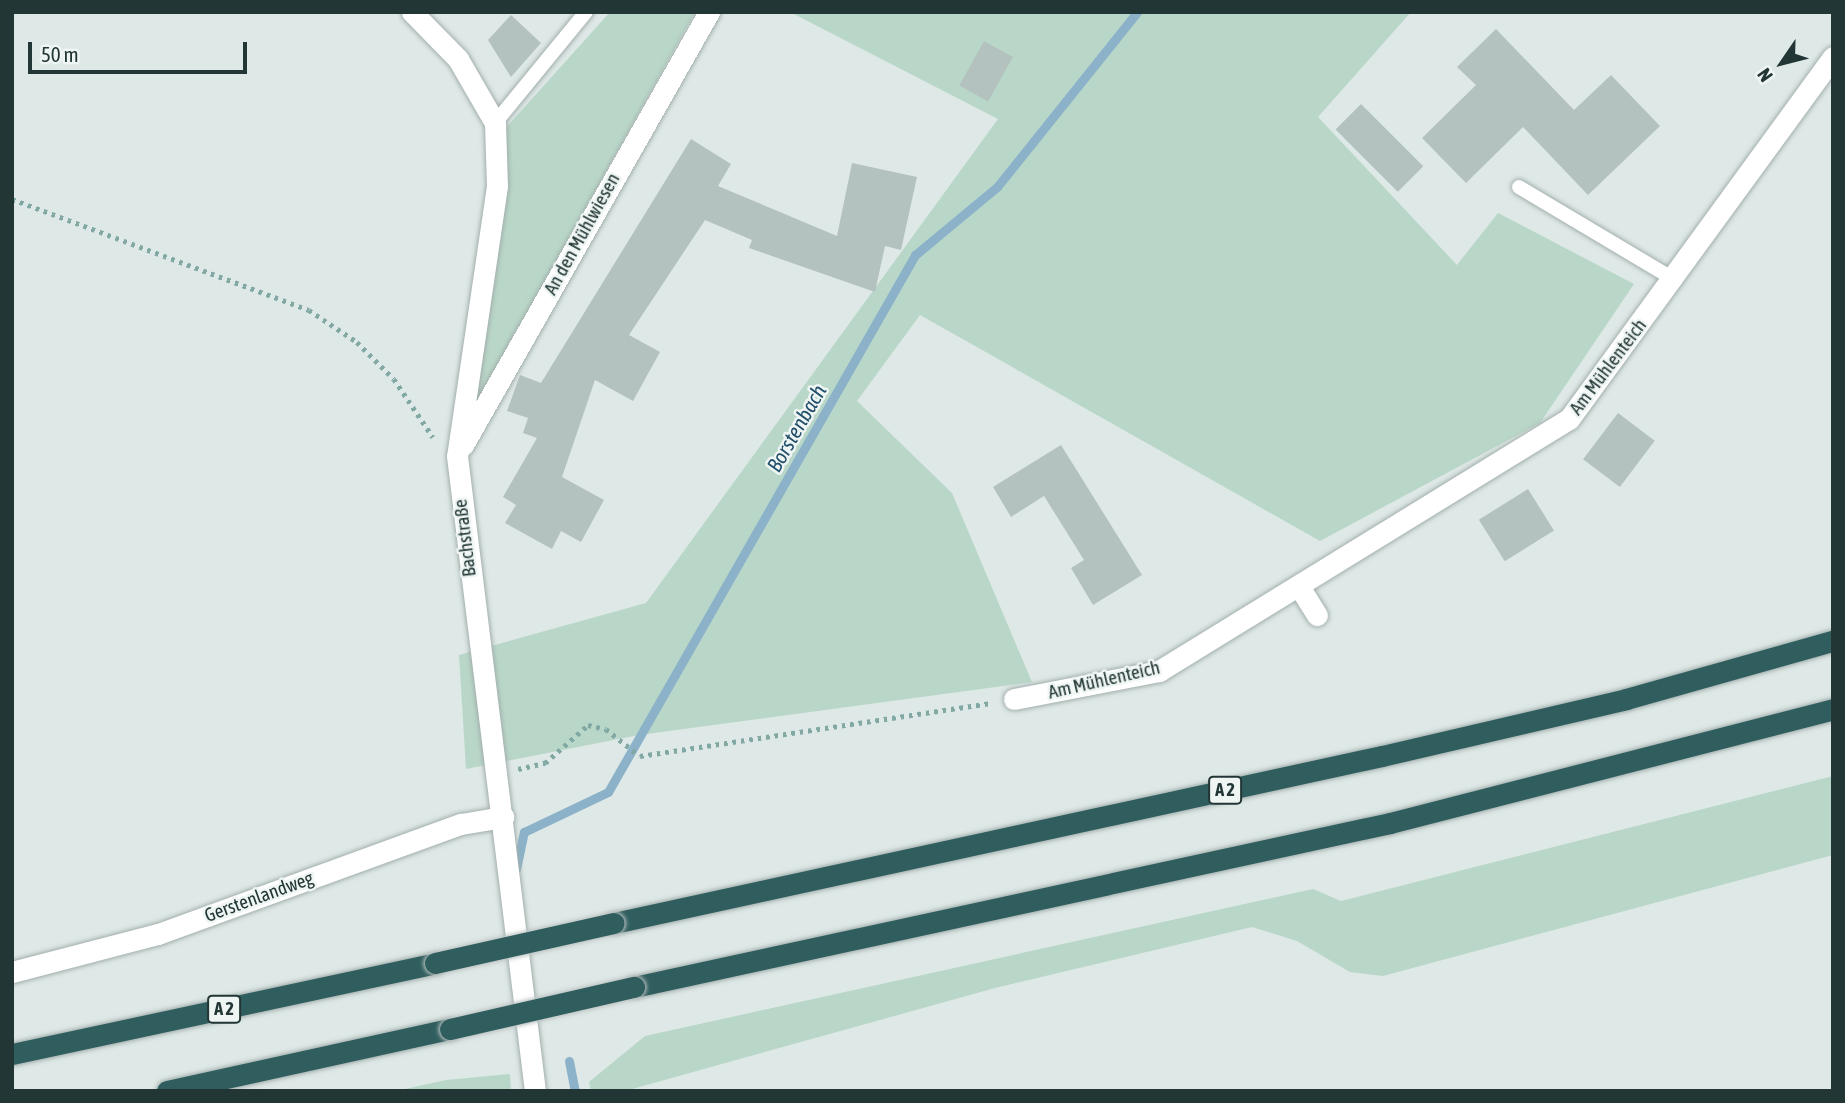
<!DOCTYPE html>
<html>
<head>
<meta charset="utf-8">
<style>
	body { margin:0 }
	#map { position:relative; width:1845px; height:1103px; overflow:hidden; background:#dee8e6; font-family:"Asap Condensed",sans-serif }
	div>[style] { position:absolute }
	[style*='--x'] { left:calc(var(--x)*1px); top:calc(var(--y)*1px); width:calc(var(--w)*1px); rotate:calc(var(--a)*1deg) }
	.green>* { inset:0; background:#b9d7c8 }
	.stream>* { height:9px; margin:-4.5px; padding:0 4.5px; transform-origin:4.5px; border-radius:4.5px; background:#8bb2c8 }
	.building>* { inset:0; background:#b4c2bf; transform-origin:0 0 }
	.path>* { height:4.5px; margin-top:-2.25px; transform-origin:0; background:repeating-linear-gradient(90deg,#82a8a4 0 3.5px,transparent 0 8.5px) }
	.roads { filter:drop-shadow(0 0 2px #a2afad) drop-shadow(0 0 2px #a2afad) }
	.service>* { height:14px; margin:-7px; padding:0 7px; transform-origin:7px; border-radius:7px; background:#fff }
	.minor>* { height:21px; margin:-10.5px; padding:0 10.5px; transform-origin:10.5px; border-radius:10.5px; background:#fff }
	.motorway>* { height:21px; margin:-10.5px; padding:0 10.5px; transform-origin:10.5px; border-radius:10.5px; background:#305e5f }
	.bridges { filter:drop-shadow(0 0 2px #bcc3c2) drop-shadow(0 0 2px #bcc3c2) }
	.motorway-bridge>* { height:21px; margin:-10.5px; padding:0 10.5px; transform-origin:10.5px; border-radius:10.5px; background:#305e5f }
	span { translate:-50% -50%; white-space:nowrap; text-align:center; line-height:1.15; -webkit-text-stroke:5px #eef5f3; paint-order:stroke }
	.shield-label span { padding:2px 5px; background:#eef5f3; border:2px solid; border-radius:5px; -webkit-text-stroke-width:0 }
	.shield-label { font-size:18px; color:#213635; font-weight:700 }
	.street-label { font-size:19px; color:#213635 }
	.water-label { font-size:21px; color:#224f6b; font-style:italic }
	.frame { position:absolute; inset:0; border:14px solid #213635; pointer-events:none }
	.north { position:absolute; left:1747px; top:28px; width:70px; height:70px; -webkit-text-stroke:5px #eef5f3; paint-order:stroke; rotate:235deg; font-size:19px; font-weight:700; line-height:28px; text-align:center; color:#213635 }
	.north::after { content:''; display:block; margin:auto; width:24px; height:32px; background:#213635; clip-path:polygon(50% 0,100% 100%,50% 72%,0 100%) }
	.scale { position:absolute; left:28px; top:42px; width:219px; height:32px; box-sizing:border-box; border:4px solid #213635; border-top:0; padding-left:9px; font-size:21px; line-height:24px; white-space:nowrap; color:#213635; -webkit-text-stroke:5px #eef5f3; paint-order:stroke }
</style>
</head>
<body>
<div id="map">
	<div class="green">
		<i style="clip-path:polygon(610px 12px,695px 12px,462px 430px,503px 131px)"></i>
		<i style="clip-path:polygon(790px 12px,1411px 12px,1318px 117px,1457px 265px,1498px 213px,1634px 284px,1540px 423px,1320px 541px,920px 315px,857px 401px,952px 493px,1032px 682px,639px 735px,466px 769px,459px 655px,646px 603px,998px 119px)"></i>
		<i style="clip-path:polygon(1833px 776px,1833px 855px,1383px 976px,1350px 972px,1297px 941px,1252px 927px,995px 988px,625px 1091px,591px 1091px,589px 1082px,645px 1036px,1313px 889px,1341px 901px)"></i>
		<i style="clip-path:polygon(510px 1074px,511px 1091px,396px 1091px,446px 1080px)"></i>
	</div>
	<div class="stream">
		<i style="--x:516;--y:869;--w:38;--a:-78"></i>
		<i style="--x:524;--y:832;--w:93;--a:-25.5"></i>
		<i style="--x:608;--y:792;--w:619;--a:-60.24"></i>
		<i style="--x:915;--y:255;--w:107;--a:-39.7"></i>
		<i style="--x:997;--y:187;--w:224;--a:-51.3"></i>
		<i style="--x:569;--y:1061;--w:31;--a:79"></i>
	</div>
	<div class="building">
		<i style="clip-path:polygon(511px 15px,541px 43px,511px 77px,488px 40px)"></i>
		<i style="clip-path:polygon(1496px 29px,1574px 110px,1611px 75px,1660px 126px,1588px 195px,1523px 127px,1466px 183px,1422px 138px,1476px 85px,1457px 67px)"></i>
		<i style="left:984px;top:41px;width:33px;height:51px;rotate:29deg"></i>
		<i style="left:1361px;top:104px;width:88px;height:36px;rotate:45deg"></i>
		<i style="clip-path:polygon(691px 139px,731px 164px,718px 186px,837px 236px,852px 163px,917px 177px,901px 250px,885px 246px,875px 292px,749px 248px,752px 240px,705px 220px,629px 335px,660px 352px,633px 401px,595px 380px,562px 477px,604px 500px,581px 542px,561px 531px,552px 549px,505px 523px,516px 505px,503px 497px,537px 438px,523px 433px,528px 418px,507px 411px,520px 375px,541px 383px)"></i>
		<i style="left:1618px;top:413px;width:46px;height:58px;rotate:37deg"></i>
		<i style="clip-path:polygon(1061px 445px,1142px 575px,1093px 605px,1071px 568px,1084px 560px,1044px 496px,1011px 517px,993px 487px)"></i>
		<i style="left:1528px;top:489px;width:49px;height:58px;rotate:58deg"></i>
	</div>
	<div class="path">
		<i style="--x:12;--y:199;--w:317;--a:20.5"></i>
		<i style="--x:309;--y:310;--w:58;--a:33.7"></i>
		<i style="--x:357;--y:342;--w:52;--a:45"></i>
		<i style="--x:394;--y:379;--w:70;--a:56.1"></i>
		<i style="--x:518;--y:769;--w:28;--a:-13"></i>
		<i style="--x:545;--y:763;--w:57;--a:-41.5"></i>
		<i style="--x:588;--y:725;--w:18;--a:13"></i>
		<i style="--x:606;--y:729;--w:43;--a:38.5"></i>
		<i style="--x:640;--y:756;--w:355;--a:-8.6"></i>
	</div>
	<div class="roads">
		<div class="service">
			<i style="--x:495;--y:123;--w:144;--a:-50.7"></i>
			<i style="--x:1519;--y:187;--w:182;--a:30.8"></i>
		</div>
		<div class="minor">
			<i style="--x:412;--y:12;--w:66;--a:45.6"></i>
			<i style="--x:458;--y:59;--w:74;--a:60"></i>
			<i style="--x:495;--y:123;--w:63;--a:88.2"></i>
			<i style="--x:497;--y:186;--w:273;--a:98.4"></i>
			<i style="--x:457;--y:456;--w:640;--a:83"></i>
			<i style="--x:463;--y:445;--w:498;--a:-60.4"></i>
			<i style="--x:1300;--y:588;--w:32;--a:58"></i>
			<i style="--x:1014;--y:699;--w:148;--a:-10.9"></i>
			<i style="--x:1159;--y:671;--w:481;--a:-31.6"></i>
			<i style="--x:1569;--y:419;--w:448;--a:-53.9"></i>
			<i style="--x:12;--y:972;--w:151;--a:-14.6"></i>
			<i style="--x:158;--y:934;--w:322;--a:-20"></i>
			<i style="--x:461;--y:824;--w:43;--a:-9.5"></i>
		</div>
		<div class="motorway">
			<i style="--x:614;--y:923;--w:786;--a:-12.27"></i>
			<i style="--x:1382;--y:756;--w:251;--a:-13.1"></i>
			<i style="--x:1626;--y:699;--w:215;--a:-15.7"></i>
			<i style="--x:634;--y:987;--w:774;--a:-12.24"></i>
			<i style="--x:1390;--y:823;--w:457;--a:-14.4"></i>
			<i style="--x:12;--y:1054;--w:433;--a:-12.1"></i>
			<i style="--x:167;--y:1091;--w:290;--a:-12.4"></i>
		</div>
	</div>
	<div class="bridges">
		<div class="motorway-bridge">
			<i style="--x:435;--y:963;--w:183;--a:-12.6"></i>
			<i style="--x:450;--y:1029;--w:189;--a:-12.9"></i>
		</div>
	</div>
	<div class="shield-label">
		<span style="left:1225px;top:790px">A 2</span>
		<span style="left:224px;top:1009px">A 2</span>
	</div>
	<div class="street-label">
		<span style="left:582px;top:234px;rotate:-61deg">An den Mühlwiesen</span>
		<span style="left:1608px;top:367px;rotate:-53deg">Am Mühlenteich</span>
		<span style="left:465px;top:538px;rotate:-97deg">Bachstraße</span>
		<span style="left:1104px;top:680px;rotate:-13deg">Am Mühlenteich</span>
		<span style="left:259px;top:897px;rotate:-20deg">Gerstenlandweg</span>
	</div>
	<div class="water-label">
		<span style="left:796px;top:428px;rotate:-60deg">Borstenbach</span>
	</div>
	<div class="frame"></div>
	<div class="north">N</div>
	<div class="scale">50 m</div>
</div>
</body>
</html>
